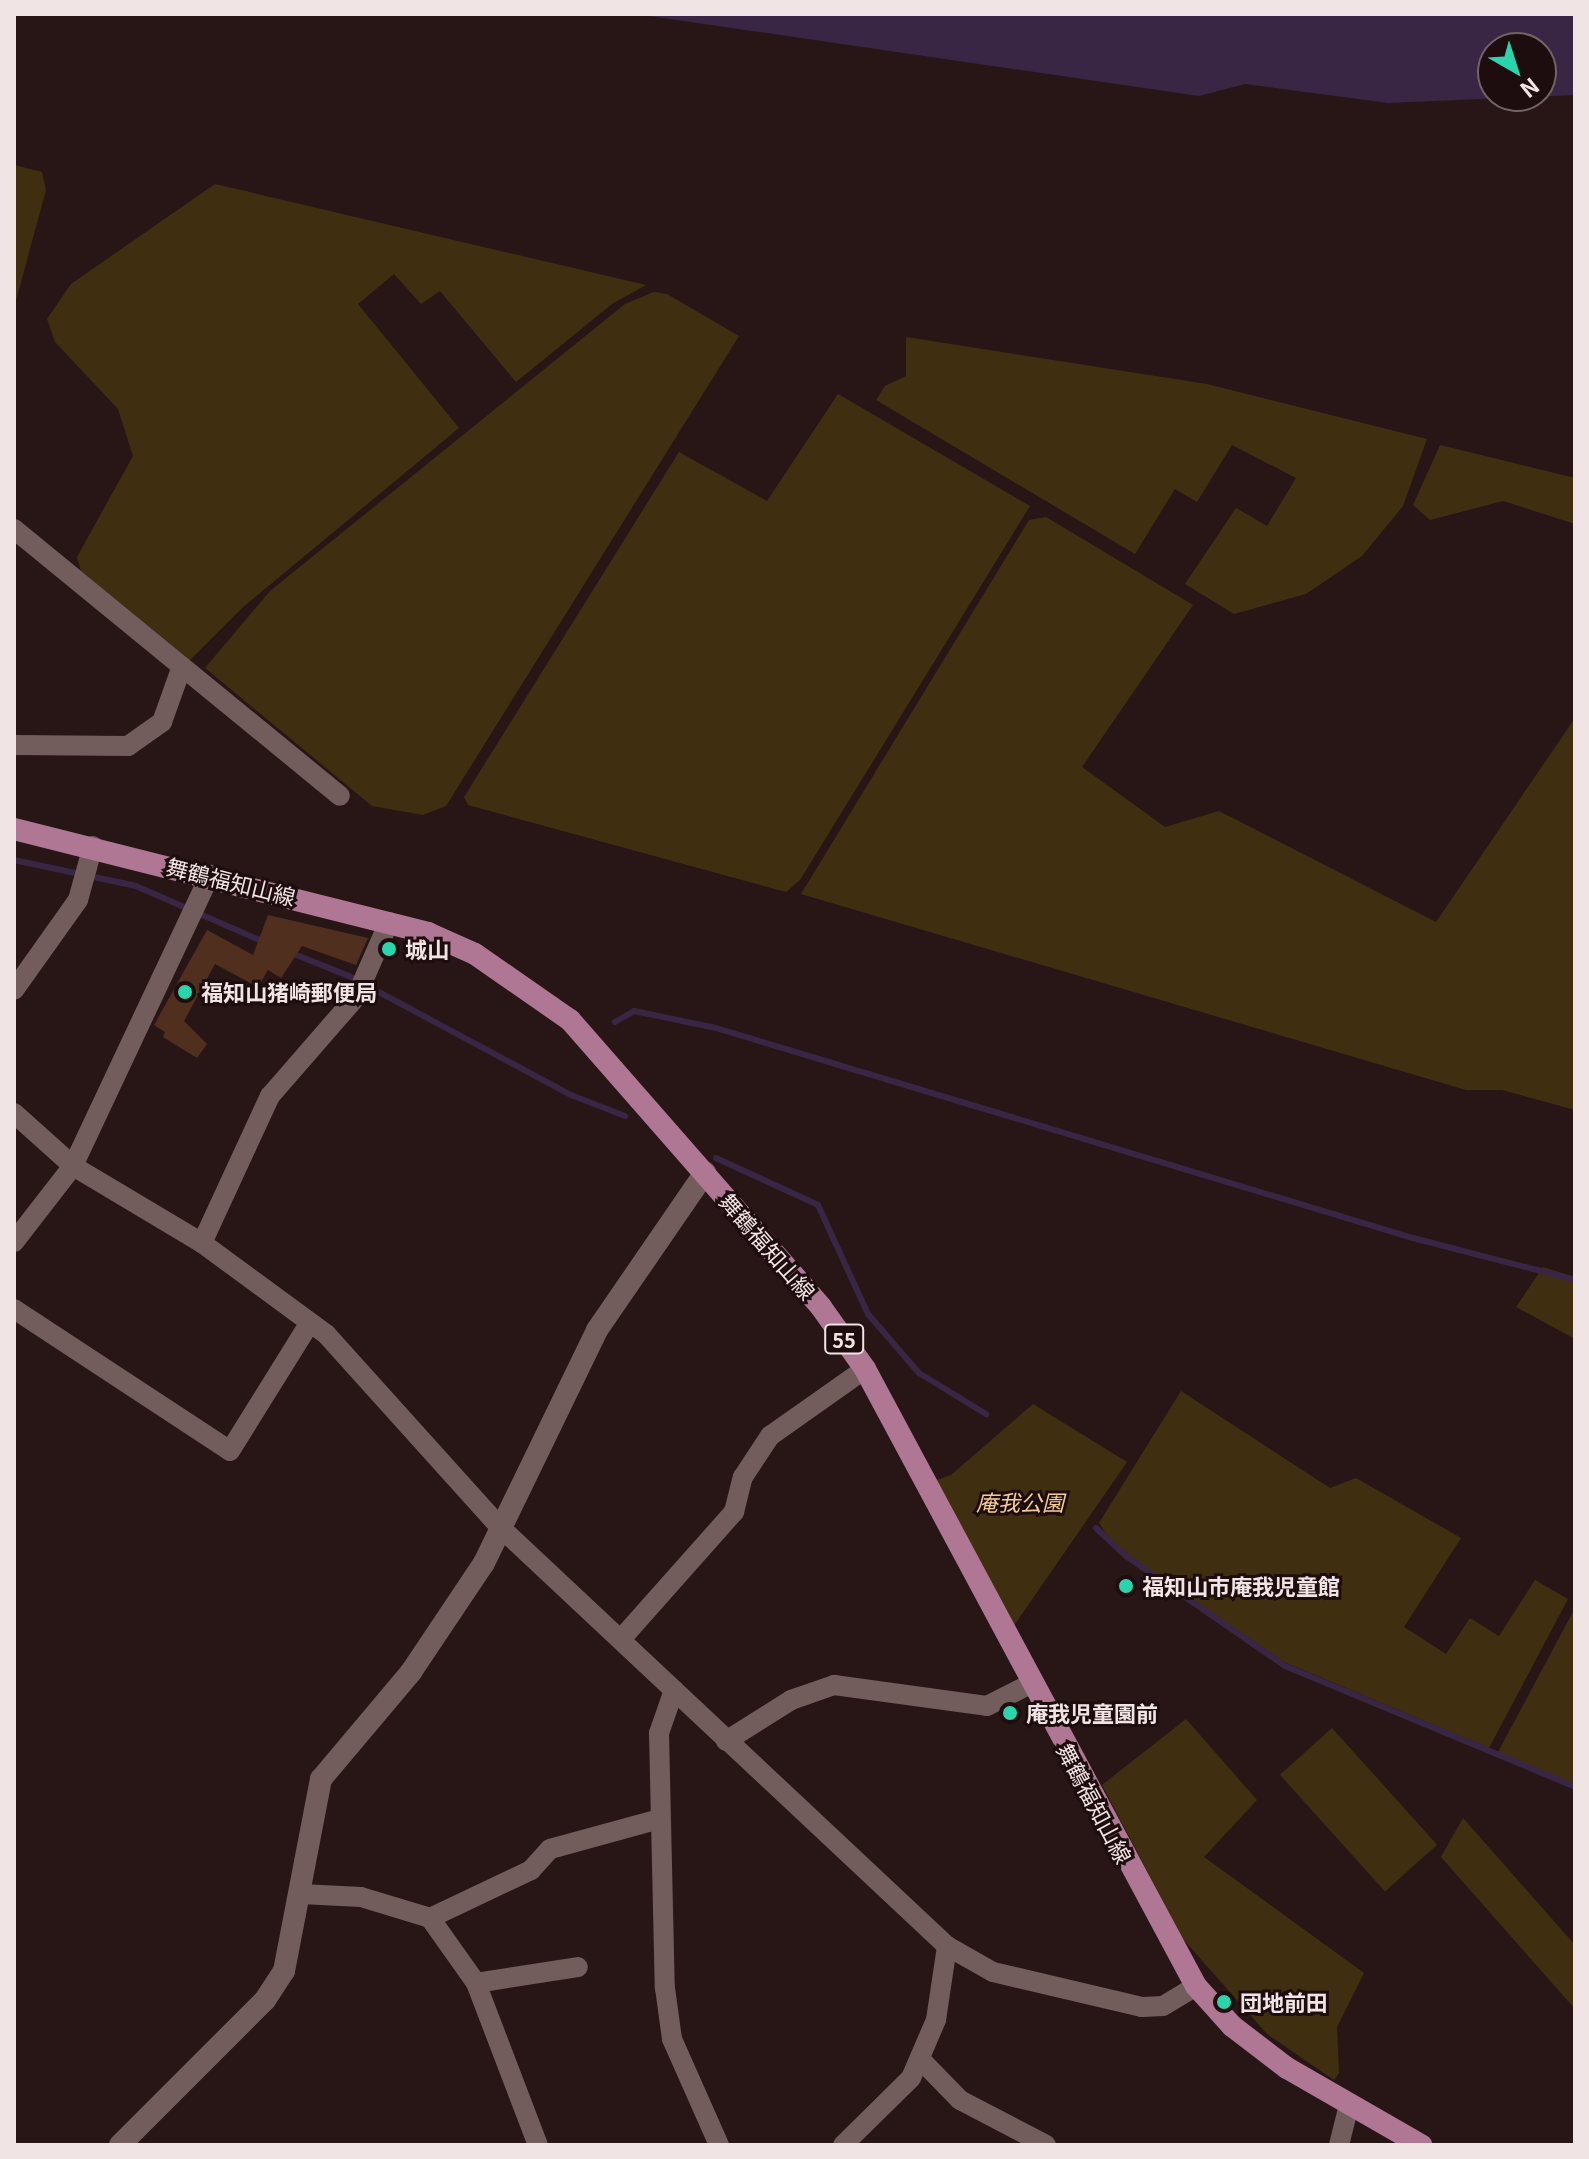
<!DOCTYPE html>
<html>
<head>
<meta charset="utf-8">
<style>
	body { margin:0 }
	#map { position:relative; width:1589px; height:2159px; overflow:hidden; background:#281617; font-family:Georgia,"Noto Sans JP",serif }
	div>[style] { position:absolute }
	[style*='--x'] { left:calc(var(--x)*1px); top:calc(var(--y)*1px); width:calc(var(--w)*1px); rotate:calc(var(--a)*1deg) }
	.green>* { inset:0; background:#402e10; transform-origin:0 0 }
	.water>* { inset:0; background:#392644 }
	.stream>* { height:6px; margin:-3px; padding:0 3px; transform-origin:3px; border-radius:3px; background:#392644 }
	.building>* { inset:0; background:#512f1e }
	.minor>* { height:20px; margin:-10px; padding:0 10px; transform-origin:10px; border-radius:10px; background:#725c5c }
	.tertiary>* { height:22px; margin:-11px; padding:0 11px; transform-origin:11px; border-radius:11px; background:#725c5c }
	.primary>* { height:22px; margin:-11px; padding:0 11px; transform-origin:11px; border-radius:11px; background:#af7793 }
	.dots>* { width:22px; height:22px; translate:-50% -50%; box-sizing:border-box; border:4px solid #1e0d0e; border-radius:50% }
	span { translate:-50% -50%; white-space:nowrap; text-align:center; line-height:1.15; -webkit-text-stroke:6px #1e0d0e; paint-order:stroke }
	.shield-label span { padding:2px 6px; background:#1e0d0e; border:2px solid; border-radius:6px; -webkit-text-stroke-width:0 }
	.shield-label { font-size:20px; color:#f1e4e4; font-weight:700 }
	.street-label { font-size:22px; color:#f1e4e4 }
	.poi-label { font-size:22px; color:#f1e4e4; font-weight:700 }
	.left { translate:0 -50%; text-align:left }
	.park-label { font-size:22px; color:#f4cd91; font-style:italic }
	.frame { position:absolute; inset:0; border:16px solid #f1e4e4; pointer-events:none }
	.north { position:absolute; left:1477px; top:32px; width:80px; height:80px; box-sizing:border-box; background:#1e0d0e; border:2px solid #726364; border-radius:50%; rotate:141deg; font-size:22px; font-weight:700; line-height:32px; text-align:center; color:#f1e4e4 }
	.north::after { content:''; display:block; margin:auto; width:28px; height:36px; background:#2bd5ac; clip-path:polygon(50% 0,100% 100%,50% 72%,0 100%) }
</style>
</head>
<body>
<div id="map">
	<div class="green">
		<i style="clip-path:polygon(14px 165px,42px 172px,46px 190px,14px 308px)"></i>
		<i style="clip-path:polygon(215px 184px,646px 285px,612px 304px,516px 382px,440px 291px,421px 304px,394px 274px,358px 304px,459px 428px,242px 608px,190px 660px,81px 571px,77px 557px,133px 456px,118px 409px,55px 342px,47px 319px,71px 284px)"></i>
		<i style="clip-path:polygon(654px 292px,667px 294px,739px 336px,446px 806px,423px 815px,372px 806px,205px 668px,270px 591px,625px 304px)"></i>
		<i style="clip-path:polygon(906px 337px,1207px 384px,1427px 439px,1403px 506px,1362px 556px,1306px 594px,1234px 614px,1185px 584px,1236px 508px,1267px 526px,1296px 478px,1232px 445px,1197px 502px,1175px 489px,1135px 554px,876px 400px,885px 386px,906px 376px)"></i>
		<i style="clip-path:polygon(838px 394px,1030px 506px,800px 880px,786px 892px,468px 805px,464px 797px,679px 452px,767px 501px)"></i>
		<i style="clip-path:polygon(1440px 445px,1575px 478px,1575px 524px,1503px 501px,1430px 520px,1413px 505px)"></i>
		<i style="clip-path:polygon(1046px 517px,1193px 605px,1082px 767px,1165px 827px,1219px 811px,1436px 922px,1575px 718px,1575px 1110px,1502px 1090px,1466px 1090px,801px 894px,1029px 520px)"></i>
		<i style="clip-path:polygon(1543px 1267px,1575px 1277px,1575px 1339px,1516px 1307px)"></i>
		<i style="clip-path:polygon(1181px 1391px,1330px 1488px,1356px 1478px,1461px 1538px,1404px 1627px,1446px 1654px,1470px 1618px,1499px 1636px,1535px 1580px,1568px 1599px,1489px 1748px,1284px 1662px,1127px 1555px,1105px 1532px,1099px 1523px)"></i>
		<i style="clip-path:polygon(1033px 1404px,1127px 1462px,1013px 1627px,931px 1482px,951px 1475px)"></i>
		<i style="clip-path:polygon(1575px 1608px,1575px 1785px,1498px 1752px)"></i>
		<i style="clip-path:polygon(1186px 1719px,1257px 1800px,1204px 1857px,1364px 1973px,1337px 2027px,1339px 2073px,1334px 2080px,1267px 2034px,1183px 1939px,1102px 1785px)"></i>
		<i style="left:1332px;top:1728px;width:157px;height:70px;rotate:48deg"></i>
		<i style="clip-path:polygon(1463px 1818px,1575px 1945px,1575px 2009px,1441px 1857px)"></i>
	</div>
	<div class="water">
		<i style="clip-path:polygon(evenodd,636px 14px,1575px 14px,1575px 95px,1388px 103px,1245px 84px,1199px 96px,636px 14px,1493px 48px,1541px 48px,1541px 96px,1493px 96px,1493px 48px)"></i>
	</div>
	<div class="stream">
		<i style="--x:14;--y:860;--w:125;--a:12"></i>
		<i style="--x:136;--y:886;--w:140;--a:23.6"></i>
		<i style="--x:289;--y:952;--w:65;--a:21.8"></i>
		<i style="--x:349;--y:976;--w:252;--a:28.2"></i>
		<i style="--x:571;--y:1095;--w:58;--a:21.3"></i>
		<i style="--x:615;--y:1022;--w:22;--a:-30"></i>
		<i style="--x:634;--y:1011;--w:84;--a:11.7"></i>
		<i style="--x:716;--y:1028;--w:728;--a:16.77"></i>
		<i style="--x:1413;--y:1238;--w:167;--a:14.5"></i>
		<i style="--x:716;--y:1158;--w:112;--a:24.7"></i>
		<i style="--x:818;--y:1205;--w:120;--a:65.4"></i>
		<i style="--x:868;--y:1314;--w:78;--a:49.2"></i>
		<i style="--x:919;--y:1373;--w:79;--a:31.5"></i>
		<i style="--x:1096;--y:1528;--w:41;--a:43"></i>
		<i style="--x:1126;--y:1556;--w:193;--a:34.7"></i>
		<i style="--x:1285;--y:1666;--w:314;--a:22.6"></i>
	</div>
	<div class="building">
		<i style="clip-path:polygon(268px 915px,368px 938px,356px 965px,302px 946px,281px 978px,268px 970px,258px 987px,215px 964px,184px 1021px,207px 1044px,197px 1058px,163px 1037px,165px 1032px,154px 1025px,207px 930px,253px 955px)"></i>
	</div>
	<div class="minor">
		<i style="--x:14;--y:529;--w:421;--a:39.3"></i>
		<i style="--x:14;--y:745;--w:114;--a:0.5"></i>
		<i style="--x:128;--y:746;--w:42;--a:-35.2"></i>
		<i style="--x:162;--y:722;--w:59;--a:-70.3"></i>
		<i style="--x:14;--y:990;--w:110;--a:-54.6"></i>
		<i style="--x:78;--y:900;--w:56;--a:-74.5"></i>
		<i style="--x:14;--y:1113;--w:79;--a:41.9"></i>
		<i style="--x:73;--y:1166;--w:150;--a:30.8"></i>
		<i style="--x:202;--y:1243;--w:154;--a:36.3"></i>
		<i style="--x:326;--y:1334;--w:260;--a:48"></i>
		<i style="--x:500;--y:1527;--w:613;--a:43.15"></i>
		<i style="--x:947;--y:1946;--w:53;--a:29.5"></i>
		<i style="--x:993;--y:1972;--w:153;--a:13.2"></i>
		<i style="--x:1142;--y:2007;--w:21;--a:-3"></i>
		<i style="--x:1163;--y:2006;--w:39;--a:-31"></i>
		<i style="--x:14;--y:1242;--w:96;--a:-52.2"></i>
		<i style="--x:73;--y:1166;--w:322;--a:-64.8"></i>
		<i style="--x:202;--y:1243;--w:162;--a:-65.2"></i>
		<i style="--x:270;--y:1096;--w:131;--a:-49"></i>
		<i style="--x:356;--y:997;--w:82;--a:-66.3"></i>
		<i style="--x:14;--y:1309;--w:258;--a:33.3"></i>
		<i style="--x:230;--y:1451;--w:150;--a:-58.1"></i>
		<i style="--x:622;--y:1638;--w:169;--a:-48.4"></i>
		<i style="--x:734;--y:1512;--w:36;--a:-76"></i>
		<i style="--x:743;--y:1477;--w:49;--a:-56.6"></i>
		<i style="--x:770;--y:1436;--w:116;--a:-35.2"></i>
		<i style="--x:674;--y:1690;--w:46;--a:109.2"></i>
		<i style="--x:659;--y:1733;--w:255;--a:88.7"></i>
		<i style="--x:665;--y:1988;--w:51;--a:82.2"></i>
		<i style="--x:672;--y:2039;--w:116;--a:66.1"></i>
		<i style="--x:726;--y:1741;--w:77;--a:-32.2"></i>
		<i style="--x:791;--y:1700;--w:46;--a:-19.2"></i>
		<i style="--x:834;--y:1685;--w:154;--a:7.8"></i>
		<i style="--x:987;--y:1706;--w:51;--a:-27.1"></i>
		<i style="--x:301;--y:1894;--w:60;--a:2.9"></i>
		<i style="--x:361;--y:1897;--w:72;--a:16.9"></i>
		<i style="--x:430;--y:1918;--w:80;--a:54.7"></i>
		<i style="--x:476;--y:1983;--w:173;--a:69.1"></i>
		<i style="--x:430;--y:1918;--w:112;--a:-25.4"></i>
		<i style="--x:531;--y:1870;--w:28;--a:-48"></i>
		<i style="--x:550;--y:1849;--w:114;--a:-15.3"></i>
		<i style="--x:476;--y:1983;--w:103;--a:-8.9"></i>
		<i style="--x:920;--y:2059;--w:57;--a:45.7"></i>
		<i style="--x:960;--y:2100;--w:97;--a:27.6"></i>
		<i style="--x:843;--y:2145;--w:95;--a:-44.6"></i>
		<i style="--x:911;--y:2078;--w:63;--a:-66.7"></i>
		<i style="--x:936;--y:2020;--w:75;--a:-81.5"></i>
		<i style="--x:1339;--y:2145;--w:41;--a:-76"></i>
	</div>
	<div class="tertiary">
		<i style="--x:120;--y:2145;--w:205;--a:-45"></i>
		<i style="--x:265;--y:2000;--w:35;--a:-57"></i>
		<i style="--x:284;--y:1971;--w:196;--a:-79.1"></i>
		<i style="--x:321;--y:1779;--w:140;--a:-49.9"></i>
		<i style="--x:411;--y:1672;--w:131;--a:-56.2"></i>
		<i style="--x:484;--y:1563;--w:259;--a:-64.1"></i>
		<i style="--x:597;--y:1330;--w:191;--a:-55.5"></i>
	</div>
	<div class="primary">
		<i style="--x:14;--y:829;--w:427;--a:14.1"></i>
		<i style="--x:428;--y:933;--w:51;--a:24.1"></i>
		<i style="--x:475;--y:954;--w:116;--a:34.8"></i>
		<i style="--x:570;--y:1020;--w:381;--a:48.8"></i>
		<i style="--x:821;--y:1307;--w:76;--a:54.6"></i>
		<i style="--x:865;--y:1369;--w:700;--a:61.79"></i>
		<i style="--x:1196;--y:1986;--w:54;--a:48"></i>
		<i style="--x:1232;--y:2026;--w:69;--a:37.4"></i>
		<i style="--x:1287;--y:2068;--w:155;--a:29.9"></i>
	</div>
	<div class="dots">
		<i style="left:389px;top:949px;background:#2bd5ac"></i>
		<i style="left:185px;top:992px;background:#2bd5ac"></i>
		<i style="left:1126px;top:1586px;background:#2bd5ac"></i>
		<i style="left:1010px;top:1713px;background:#2bd5ac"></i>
		<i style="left:1224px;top:2002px;background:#2bd5ac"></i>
	</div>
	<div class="shield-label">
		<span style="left:844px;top:1339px">55</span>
	</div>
	<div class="street-label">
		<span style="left:231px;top:881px;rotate:14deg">舞鶴福知山線</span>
		<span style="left:768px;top:1246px;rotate:49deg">舞鶴福知山線</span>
		<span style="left:1095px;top:1803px;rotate:62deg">舞鶴福知山線</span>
	</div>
	<div class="poi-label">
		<span class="left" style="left:405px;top:949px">城山</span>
		<span class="left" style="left:201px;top:992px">福知山猪崎郵便局</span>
		<span class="left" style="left:1142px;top:1586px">福知山市庵我児童館</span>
		<span class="left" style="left:1026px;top:1713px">庵我児童園前</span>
		<span class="left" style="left:1240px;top:2002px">団地前田</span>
	</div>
	<div class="park-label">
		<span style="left:1020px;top:1502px">庵我公園</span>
	</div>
	<div class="frame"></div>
	<div class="north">N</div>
</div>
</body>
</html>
